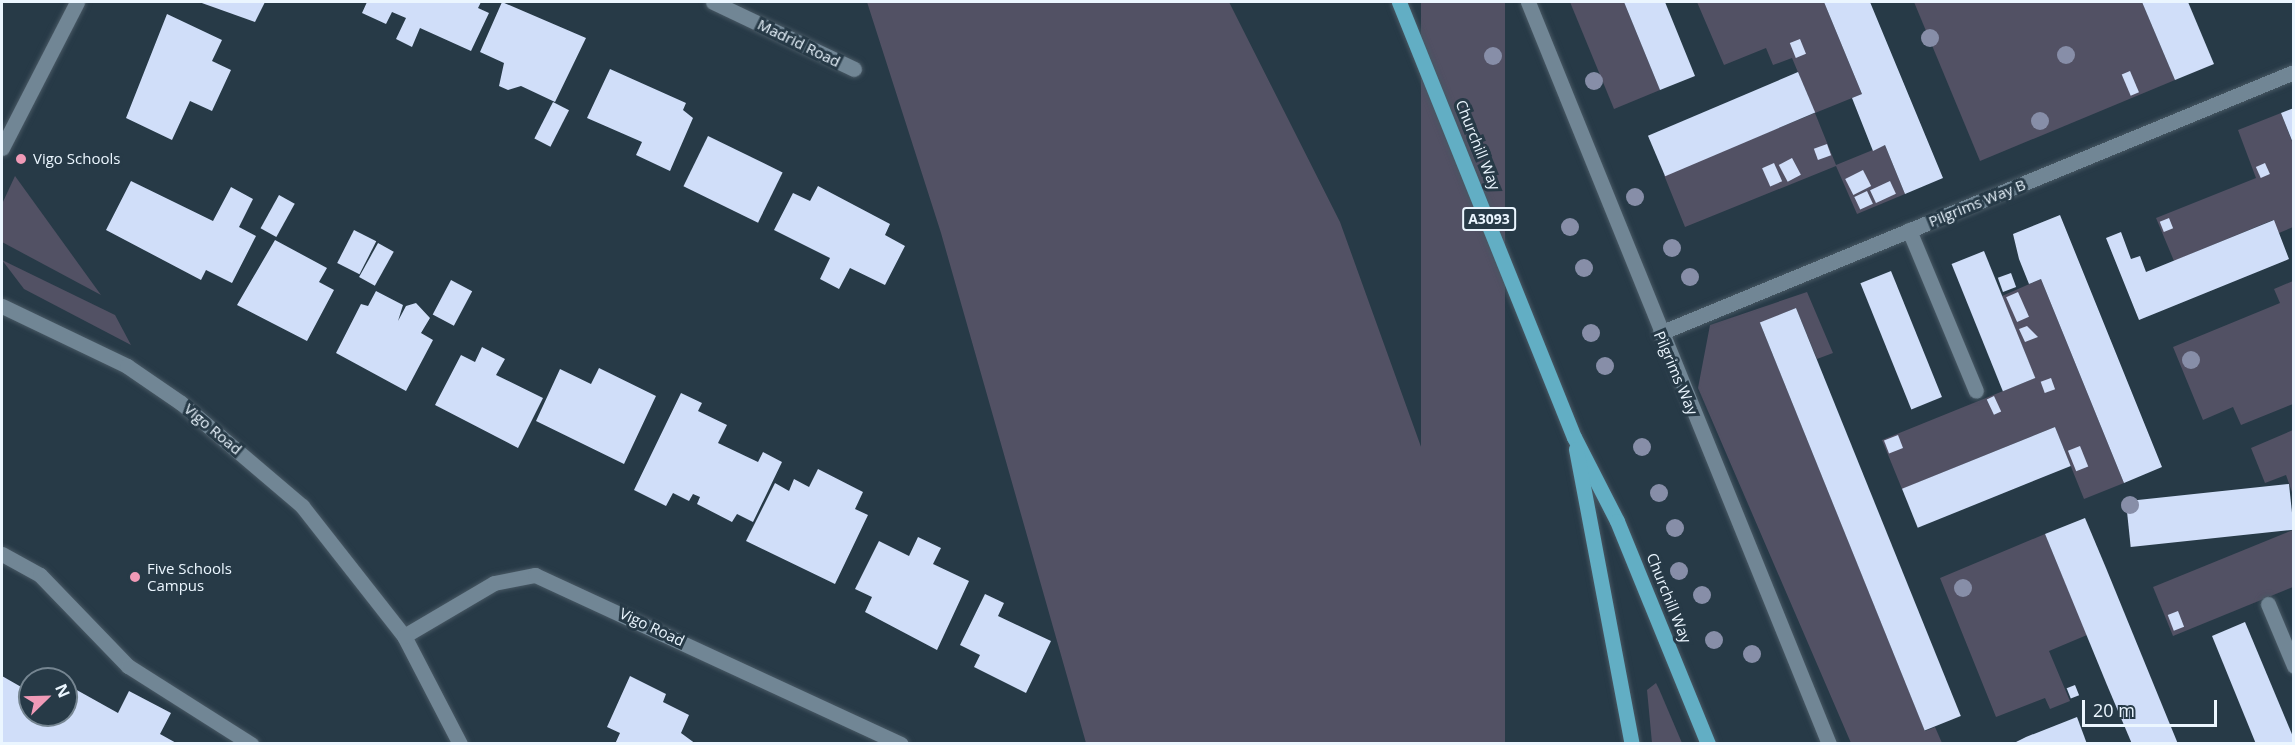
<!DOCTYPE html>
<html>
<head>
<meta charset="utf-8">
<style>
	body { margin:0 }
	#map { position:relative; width:2295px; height:745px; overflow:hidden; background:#273a47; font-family:"Open Sans",sans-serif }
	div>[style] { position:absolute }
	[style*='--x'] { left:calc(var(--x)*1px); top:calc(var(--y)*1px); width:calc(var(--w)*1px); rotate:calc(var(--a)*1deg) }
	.green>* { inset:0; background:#525164; transform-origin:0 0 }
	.building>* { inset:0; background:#d0def9; transform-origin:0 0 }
	.roads { filter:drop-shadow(0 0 2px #485864) drop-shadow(0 0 2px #485864) }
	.lane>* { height:15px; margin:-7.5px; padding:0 7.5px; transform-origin:7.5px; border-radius:7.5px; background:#718695 }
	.street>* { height:15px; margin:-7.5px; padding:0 7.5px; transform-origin:7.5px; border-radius:7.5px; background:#718695 }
	.primary>* { height:15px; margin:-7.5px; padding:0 7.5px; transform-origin:7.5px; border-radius:7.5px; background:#62aec4 }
	.trees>* { width:18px; height:18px; margin:-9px; border-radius:50%; background:#878ea8 }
	.dots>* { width:16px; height:16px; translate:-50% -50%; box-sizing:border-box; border:3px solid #273a47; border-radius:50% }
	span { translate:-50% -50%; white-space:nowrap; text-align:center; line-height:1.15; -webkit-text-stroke:6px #273a47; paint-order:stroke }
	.shield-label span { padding:2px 4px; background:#273a47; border:2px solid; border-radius:4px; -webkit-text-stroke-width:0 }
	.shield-label { font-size:14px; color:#ebf6ff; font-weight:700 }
	.street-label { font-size:15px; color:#ebf6ff }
	.poi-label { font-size:15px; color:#ebf6ff }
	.left { translate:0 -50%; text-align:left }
	.frame { position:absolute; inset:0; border:3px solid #ebf6ff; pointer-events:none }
	.north { position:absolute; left:18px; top:667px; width:60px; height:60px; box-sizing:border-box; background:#273a47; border:2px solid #758591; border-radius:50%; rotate:67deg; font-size:16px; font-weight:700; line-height:24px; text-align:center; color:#ebf6ff }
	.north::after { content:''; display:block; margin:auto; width:21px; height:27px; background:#f09ab7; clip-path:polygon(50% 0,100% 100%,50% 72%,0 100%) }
	.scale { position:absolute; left:2082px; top:700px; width:135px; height:27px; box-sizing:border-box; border:3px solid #ebf6ff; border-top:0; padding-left:8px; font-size:18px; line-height:21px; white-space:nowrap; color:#ebf6ff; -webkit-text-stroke:4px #273a47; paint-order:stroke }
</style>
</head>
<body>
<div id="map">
	<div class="green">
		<i style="clip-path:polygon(867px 2px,1229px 2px,1340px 222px,1460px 555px,1486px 722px,1480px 743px,1086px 743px,941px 233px)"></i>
		<i style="left:1421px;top:2px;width:84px;height:803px"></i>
		<i style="clip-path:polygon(1570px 2px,1624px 2px,1660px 90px,1614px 109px)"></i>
		<i style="clip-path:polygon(1697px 2px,1824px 2px,1862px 94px,1815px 113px,1836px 165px,1885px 145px,1905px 194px,1857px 214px,1836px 166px,1685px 227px,1664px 175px,1815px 113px,1792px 58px,1773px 65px,1766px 48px,1724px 65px)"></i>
		<i style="clip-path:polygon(1914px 2px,2142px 2px,2175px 80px,1980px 161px)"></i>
		<i style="clip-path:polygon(2281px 113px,2293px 144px,2293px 227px,2279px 233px,2273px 220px,2174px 261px,2156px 218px,2256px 178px,2238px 130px)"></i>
		<i style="clip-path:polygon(15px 176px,101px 295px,2px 242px,2px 204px)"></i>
		<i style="clip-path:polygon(2px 260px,115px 315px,131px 345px,24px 289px)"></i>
		<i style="clip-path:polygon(2041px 279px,2124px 483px,2084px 499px,2055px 427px,1902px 489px,1882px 440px,2035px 378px,2002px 296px)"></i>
		<i style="clip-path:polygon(2293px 281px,2293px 404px,2241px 425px,2233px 407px,2203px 420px,2173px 347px,2280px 303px,2274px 289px)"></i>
		<i style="clip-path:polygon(1807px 292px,1833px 353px,1817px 359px,1796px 308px,1760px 323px,1925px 731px,1935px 727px,1942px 743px,1851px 743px,1698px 388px,1710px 325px)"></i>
		<i style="clip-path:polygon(2293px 430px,2293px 495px,2286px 475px,2265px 483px,2251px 448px)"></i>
		<i style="clip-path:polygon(2293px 530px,2293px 587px,2173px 636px,2153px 587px)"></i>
		<i style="clip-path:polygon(2045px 534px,2087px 635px,2049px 651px,2070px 701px,2050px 709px,2045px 698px,1996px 717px,1940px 578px)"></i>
		<i style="clip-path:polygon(1656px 683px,1659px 689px,1682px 743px,1652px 743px,1647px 690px)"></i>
	</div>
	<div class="building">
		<i style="clip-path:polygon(199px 2px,265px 2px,255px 22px)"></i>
		<i style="clip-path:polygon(367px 2px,481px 2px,478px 8px,489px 13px,471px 51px,420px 28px,412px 47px,396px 39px,406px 18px,392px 12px,386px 24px,362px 13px)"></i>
		<i style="clip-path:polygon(502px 2px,586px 38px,555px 102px,521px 86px,508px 90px,499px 86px,504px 63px,480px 52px)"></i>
		<i style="clip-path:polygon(1624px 2px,1665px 2px,1695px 76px,1660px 90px)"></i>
		<i style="clip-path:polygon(1824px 2px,1870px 2px,1943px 178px,1905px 194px,1885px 145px,1873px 151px,1852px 98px,1862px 94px)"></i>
		<i style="clip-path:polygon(2142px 2px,2188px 2px,2214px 64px,2175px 80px)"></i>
		<i style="clip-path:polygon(167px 14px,222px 40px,212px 61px,231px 70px,212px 111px,190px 101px,172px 140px,126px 118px)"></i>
		<i style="left:1800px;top:39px;width:16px;height:11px;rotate:68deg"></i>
		<i style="clip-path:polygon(610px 69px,686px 103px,683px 110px,693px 118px,670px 171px,636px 155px,642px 142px,587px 118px)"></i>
		<i style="left:2130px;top:71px;width:23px;height:9px;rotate:67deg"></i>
		<i style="left:1798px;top:72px;width:44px;height:163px;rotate:67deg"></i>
		<i style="left:553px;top:102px;width:18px;height:41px;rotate:27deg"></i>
		<i style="clip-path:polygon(2294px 108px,2294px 143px,2293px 143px,2281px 113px)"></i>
		<i style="left:708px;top:136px;width:83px;height:56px;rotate:26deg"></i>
		<i style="left:1827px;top:144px;width:12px;height:14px;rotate:70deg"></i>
		<i style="left:1792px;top:158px;width:19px;height:15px;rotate:62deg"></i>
		<i style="left:1774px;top:163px;width:20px;height:13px;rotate:66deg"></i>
		<i style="left:2265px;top:163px;width:12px;height:10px;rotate:66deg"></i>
		<i style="left:1863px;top:170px;width:18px;height:20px;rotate:63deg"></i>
		<i style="clip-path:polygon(131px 181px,213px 221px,231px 187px,253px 199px,239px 227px,256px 236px,232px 283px,206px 270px,201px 280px,106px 230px)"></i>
		<i style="left:1890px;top:181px;width:14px;height:22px;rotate:65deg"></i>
		<i style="clip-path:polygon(818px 186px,890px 224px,885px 235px,905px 246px,885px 285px,850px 268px,839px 289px,820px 279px,830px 258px,774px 230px,793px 193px,810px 201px)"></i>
		<i style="left:1867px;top:191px;width:14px;height:14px;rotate:65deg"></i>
		<i style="left:279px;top:195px;width:18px;height:38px;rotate:29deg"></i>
		<i style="clip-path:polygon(2060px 215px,2162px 467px,2124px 483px,2041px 279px,2029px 284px,2019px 259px,2013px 234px)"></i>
		<i style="left:2169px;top:218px;width:11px;height:10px;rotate:68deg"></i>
		<i style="clip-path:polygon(2274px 220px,2289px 259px,2139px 320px,2106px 238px,2121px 232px,2131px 259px,2140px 256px,2146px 272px)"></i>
		<i style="left:354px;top:230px;width:25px;height:37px;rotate:27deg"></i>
		<i style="clip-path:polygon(275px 240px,327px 268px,319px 282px,334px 290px,307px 341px,237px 305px)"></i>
		<i style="left:378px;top:243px;width:18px;height:39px;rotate:29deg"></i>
		<i style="left:1984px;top:251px;width:137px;height:35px;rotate:68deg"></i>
		<i style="left:1891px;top:271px;width:136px;height:33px;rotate:68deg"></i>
		<i style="left:2011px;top:273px;width:15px;height:14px;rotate:70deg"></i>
		<i style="left:451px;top:280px;width:24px;height:39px;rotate:28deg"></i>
		<i style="clip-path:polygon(376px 291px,403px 305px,398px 321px,406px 306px,416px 303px,430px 318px,421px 333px,433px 340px,406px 391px,336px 353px,361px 304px,368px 306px)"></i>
		<i style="left:2018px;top:292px;width:27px;height:13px;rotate:66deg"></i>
		<i style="left:1796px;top:308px;width:440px;height:39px;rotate:68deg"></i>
		<i style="clip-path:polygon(2027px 326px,2038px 337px,2025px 342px,2019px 329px)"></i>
		<i style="clip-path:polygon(482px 347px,505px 359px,496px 375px,543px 398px,518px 448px,435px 405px,461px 355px,475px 362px)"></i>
		<i style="clip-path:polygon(599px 368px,656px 396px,624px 464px,536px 421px,560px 369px,591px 384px)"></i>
		<i style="left:2051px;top:378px;width:12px;height:11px;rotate:70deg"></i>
		<i style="clip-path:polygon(681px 393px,702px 403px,698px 411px,727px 425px,718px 443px,758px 462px,763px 452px,782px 462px,753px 522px,737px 514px,732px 522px,697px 504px,700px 497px,693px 494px,689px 501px,673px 493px,666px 506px,634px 490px)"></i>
		<i style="left:1994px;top:396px;width:17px;height:8px;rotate:65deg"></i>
		<i style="left:2055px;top:427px;width:42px;height:165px;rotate:68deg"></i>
		<i style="left:1898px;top:435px;width:14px;height:15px;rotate:69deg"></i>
		<i style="left:2080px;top:446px;width:22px;height:13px;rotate:68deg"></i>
		<i style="clip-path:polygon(818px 469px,863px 492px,855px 509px,868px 515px,835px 584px,746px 541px,775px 483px,789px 491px,794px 479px,809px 487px)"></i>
		<i style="left:2289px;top:484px;width:46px;height:164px;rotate:84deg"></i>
		<i style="clip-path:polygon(2085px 518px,2106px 568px,2178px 744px,2132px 744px,2107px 685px,2045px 534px)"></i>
		<i style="clip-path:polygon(918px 537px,941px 548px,933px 564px,969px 581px,937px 650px,865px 612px,872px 597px,855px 589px,879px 541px,909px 556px)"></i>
		<i style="clip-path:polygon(985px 594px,1004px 603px,998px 616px,1051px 641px,1026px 693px,974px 667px,980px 655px,960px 645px)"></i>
		<i style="left:2178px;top:611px;width:17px;height:11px;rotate:69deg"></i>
		<i style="clip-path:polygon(2245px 622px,2294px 739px,2294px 744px,2256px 744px,2212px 636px)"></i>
		<i style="clip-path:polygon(2px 676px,30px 692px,30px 715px,66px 715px,66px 684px,118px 713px,129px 691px,171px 713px,160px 734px,178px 744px,2px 744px)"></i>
		<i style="clip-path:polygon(630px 676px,666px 694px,663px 702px,689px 715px,681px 733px,696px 744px,615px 744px,620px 733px,607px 727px)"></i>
		<i style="left:2075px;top:685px;width:11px;height:9px;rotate:68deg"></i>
		<i style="clip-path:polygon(2077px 717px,2087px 744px,2012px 744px,2026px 737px)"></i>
	</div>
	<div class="roads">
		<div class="lane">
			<i style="--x:1909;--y:230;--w:174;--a:67.4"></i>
			<i style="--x:2;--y:554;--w:43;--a:28.9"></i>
			<i style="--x:40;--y:575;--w:127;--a:46"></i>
			<i style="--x:128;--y:666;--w:146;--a:32.4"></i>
			<i style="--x:2268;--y:604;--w:67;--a:67.2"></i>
		</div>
		<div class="street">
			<i style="--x:713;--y:2;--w:156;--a:25.4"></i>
			<i style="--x:1528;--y:2;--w:801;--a:67.92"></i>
			<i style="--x:2;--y:148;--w:164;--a:-62.8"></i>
			<i style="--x:2;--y:306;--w:139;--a:25.6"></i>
			<i style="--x:127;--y:366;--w:65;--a:34.4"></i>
			<i style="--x:181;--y:403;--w:159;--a:40.4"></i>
			<i style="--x:302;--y:506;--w:165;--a:51.9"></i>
			<i style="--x:404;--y:636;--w:122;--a:62.6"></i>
			<i style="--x:1660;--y:333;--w:686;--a:-22.38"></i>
			<i style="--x:404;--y:636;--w:104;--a:-30.5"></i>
			<i style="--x:494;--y:583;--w:42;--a:-11"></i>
			<i style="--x:535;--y:575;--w:403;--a:24.8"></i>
		</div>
		<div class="primary">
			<i style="--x:1399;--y:2;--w:469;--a:68.1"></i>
			<i style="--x:1574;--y:437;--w:94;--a:62.9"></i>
			<i style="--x:1617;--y:521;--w:241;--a:67.8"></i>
			<i style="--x:1576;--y:449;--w:300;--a:79.3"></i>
		</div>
	</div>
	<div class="trees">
		<i style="left:1930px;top:38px"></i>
		<i style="left:2066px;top:55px"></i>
		<i style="left:1493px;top:56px"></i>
		<i style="left:1594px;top:81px"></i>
		<i style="left:2040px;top:121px"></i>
		<i style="left:1635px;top:197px"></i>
		<i style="left:1570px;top:227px"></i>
		<i style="left:1672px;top:248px"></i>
		<i style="left:1584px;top:268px"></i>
		<i style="left:1690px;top:277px"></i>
		<i style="left:1591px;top:333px"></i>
		<i style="left:2191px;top:360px"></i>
		<i style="left:1605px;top:366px"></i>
		<i style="left:1642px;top:447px"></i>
		<i style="left:1659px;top:493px"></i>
		<i style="left:2130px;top:505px"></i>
		<i style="left:1675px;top:528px"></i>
		<i style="left:1679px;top:571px"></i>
		<i style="left:1963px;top:588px"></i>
		<i style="left:1702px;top:595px"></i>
		<i style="left:1714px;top:640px"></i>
		<i style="left:1752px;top:654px"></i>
	</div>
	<div class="dots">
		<i style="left:21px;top:159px;background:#f09ab7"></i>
		<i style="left:135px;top:577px;background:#f09ab7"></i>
	</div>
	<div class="shield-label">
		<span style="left:1489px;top:219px">A3093</span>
	</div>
	<div class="street-label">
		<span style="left:799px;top:43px;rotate:26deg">Madrid Road</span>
		<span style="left:1478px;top:145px;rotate:68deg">Churchill Way</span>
		<span style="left:1977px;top:203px;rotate:-22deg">Pilgrims Way B</span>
		<span style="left:1676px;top:373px;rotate:67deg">Pilgrims Way</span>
		<span style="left:213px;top:429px;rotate:40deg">Vigo Road</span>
		<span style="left:1669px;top:598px;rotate:68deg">Churchill Way</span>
		<span style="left:652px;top:627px;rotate:25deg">Vigo Road</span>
	</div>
	<div class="poi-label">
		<span class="left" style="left:33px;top:159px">Vigo Schools</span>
		<span class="left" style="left:147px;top:577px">Five Schools<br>Campus</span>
	</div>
	<div class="frame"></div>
	<div class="north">N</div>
	<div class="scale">20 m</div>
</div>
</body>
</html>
